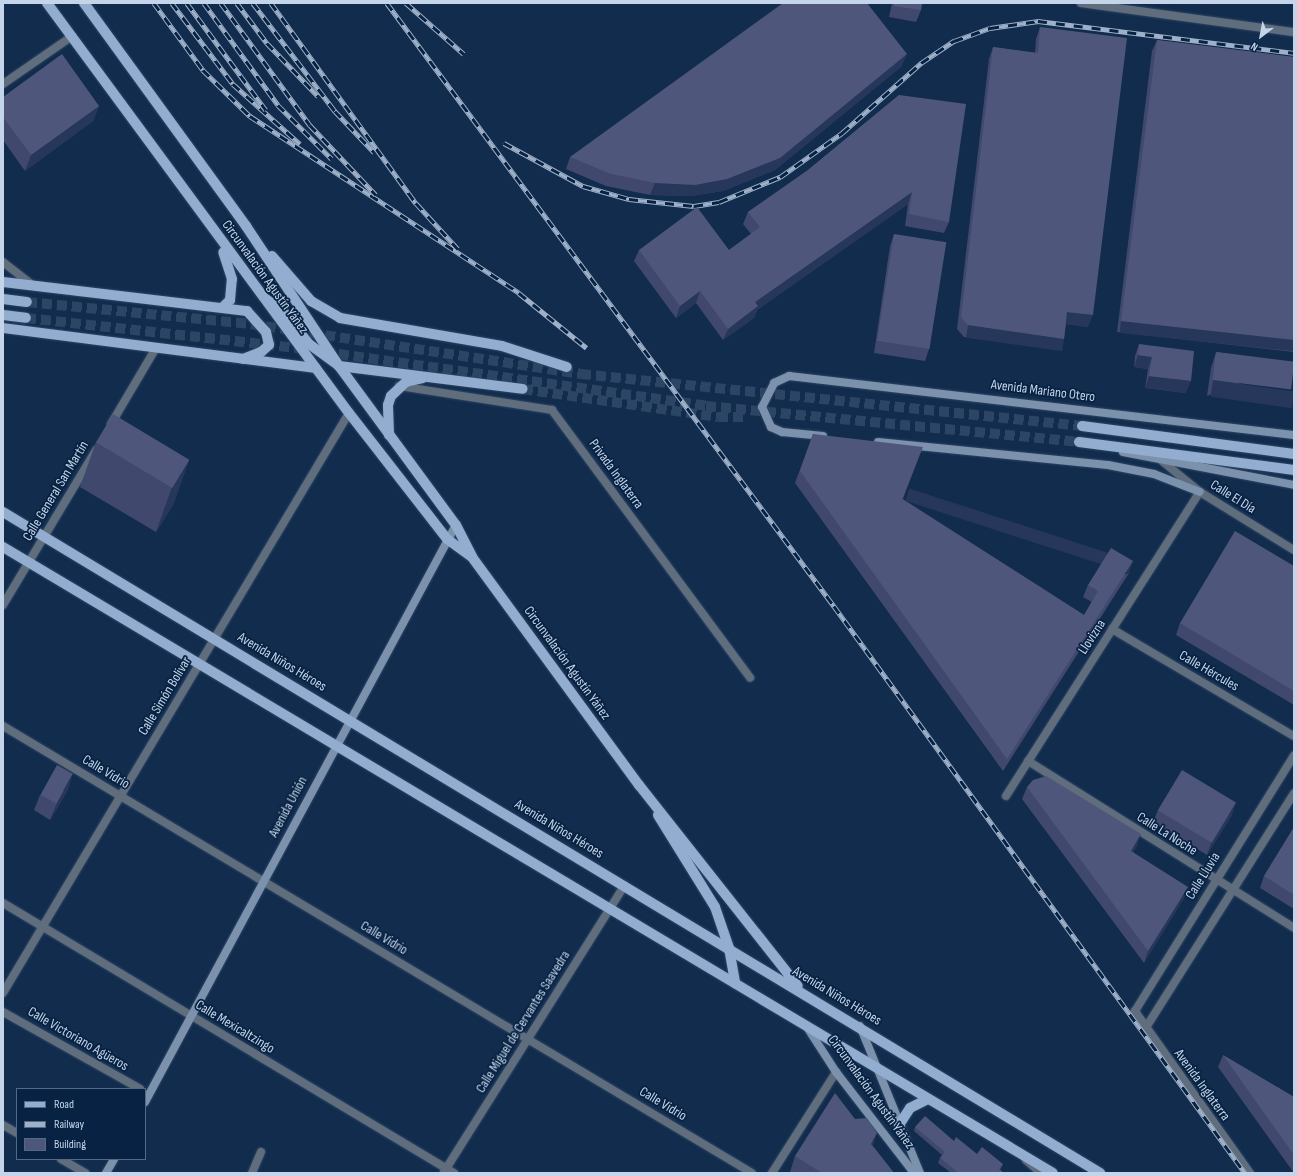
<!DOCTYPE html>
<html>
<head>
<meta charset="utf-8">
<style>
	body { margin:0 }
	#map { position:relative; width:1297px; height:1176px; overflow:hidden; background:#112c4d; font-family:"Sofia Sans Condensed",sans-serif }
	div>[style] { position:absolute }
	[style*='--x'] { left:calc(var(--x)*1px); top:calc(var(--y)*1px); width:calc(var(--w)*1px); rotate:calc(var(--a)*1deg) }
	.primary-tunnel>* { height:10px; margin-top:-5px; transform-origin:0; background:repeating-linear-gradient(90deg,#2c4564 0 10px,transparent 0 15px) }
	.roads { filter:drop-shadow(0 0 1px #2e4766) drop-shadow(0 0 1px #2e4766) }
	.minor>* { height:8px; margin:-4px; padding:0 4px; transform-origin:4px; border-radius:4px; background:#606d7d }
	.tertiary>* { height:8px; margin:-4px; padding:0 4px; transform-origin:4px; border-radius:4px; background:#606d7d }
	.secondary>* { height:8px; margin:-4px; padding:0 4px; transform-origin:4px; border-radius:4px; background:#7c91ac }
	.primary>* { height:10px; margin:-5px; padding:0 5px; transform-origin:5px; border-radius:5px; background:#92adcf }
	.rail>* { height:4.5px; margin-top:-2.25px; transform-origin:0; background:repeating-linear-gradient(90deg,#072242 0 9px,#9fb1c9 0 18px); box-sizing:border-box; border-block:1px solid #9fb1c9 }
	.wall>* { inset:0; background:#40486d }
	.shaded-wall>* { inset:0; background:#27365b; transform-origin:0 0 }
	.building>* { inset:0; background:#4e577b; transform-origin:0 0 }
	span { translate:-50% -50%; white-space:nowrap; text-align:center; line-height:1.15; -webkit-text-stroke:3.5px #072242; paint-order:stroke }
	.street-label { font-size:14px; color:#c4d4e9 }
	.frame { position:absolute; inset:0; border:4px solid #c4d4e9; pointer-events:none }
	.legend { position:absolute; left:16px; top:1088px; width:130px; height:72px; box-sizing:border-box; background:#072242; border:1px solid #536985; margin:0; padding:5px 7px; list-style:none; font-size:12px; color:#c4d4e9 }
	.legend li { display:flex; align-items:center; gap:8px; height:20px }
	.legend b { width:20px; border:1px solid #536985 }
	.north { position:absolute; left:1241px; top:16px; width:40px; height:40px; -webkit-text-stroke:3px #072242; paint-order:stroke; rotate:212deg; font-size:11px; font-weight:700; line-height:16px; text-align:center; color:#c4d4e9 }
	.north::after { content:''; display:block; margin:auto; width:14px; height:18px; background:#c4d4e9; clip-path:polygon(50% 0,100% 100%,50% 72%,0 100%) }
</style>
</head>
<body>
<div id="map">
	<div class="primary-tunnel">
		<i style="--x:27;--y:302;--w:225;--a:5.6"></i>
		<i style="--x:251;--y:324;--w:334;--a:8.6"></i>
		<i style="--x:581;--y:374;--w:504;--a:5.93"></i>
		<i style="--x:26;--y:318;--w:282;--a:6.3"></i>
		<i style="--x:324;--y:352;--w:386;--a:8"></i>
		<i style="--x:706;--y:406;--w:375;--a:5.5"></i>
		<i style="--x:523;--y:389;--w:197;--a:8.2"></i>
		<i style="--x:718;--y:417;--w:29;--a:0"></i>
	</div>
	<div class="roads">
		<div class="minor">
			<i style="--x:1081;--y:3;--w:215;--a:7.8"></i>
			<i style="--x:3;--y:84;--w:83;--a:-34.7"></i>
			<i style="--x:3;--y:262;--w:37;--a:38"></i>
			<i style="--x:399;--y:386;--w:155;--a:8.9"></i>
			<i style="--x:552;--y:410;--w:333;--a:53.5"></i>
			<i style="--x:111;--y:424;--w:88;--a:-59.4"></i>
			<i style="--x:1162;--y:461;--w:49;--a:39.2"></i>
			<i style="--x:1200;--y:492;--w:110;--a:31.7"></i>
			<i style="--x:3;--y:605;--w:181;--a:-59"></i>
			<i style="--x:1112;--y:629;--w:211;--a:30.5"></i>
			<i style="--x:3;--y:726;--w:872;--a:30.83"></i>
			<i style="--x:1028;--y:761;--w:314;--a:32.1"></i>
			<i style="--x:1006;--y:796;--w:361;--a:-57.5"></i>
			<i style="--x:3;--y:903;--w:526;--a:30.91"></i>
			<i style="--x:3;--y:993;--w:675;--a:-59.18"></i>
			<i style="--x:3;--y:1012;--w:157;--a:29.3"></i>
			<i style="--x:1145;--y:1029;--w:279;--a:-57.7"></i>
			<i style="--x:3;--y:1125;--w:16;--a:30"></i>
			<i style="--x:61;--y:1159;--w:28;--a:30"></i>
			<i style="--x:444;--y:1172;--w:339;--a:-57.8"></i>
			<i style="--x:252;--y:1173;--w:23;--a:-67"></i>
			<i style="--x:772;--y:1173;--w:120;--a:-57.6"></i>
			<i style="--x:1250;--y:1173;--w:199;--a:-125.4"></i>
			<i style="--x:1135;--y:1011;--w:301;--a:-58.1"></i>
		</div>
		<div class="tertiary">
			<i style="--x:1026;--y:1160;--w:20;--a:41"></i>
		</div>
		<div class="secondary">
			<i style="--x:823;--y:436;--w:41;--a:-174.4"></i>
			<i style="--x:782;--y:432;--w:12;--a:-156"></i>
			<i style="--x:771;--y:427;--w:22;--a:-114"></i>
			<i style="--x:762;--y:407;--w:27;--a:-63"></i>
			<i style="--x:774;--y:383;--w:17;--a:-25"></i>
			<i style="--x:789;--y:376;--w:508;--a:6.66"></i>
			<i style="--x:878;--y:442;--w:231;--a:5.7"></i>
			<i style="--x:1108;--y:465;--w:47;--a:11.1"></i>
			<i style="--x:1154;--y:474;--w:49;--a:21.4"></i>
			<i style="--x:1123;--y:452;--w:174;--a:10.9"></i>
			<i style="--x:860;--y:1026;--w:159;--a:67.8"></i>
			<i style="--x:807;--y:1027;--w:54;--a:57.2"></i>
			<i style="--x:836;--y:1072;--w:128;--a:52.3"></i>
			<i style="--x:145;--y:1102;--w:655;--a:-61.68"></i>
			<i style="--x:106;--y:1173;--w:16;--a:-60"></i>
		</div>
		<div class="primary">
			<i style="--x:47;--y:3;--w:509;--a:53.63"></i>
			<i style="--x:349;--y:413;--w:160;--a:52.1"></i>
			<i style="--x:447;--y:539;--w:29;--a:36"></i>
			<i style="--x:84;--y:3;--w:276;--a:54"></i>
			<i style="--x:246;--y:226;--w:168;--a:56.4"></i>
			<i style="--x:339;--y:366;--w:197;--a:53.7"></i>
			<i style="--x:456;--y:525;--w:36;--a:63"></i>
			<i style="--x:472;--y:557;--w:283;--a:53.8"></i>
			<i style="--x:639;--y:785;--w:256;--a:51.7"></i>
			<i style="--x:272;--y:256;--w:60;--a:49.1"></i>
			<i style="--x:311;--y:301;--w:34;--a:30"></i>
			<i style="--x:340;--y:318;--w:164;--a:9.8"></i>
			<i style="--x:502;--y:346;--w:68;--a:17.9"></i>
			<i style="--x:3;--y:282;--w:246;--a:6.8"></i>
			<i style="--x:247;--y:311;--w:28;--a:48"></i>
			<i style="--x:266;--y:332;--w:13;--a:77"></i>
			<i style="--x:269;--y:345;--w:11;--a:139"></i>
			<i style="--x:261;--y:352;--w:19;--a:159"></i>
			<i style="--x:3;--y:299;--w:24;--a:7"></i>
			<i style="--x:266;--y:299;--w:21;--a:35"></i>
			<i style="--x:283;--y:311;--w:42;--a:51.8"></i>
			<i style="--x:309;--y:344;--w:37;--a:36"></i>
			<i style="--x:339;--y:366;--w:185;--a:7.1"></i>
			<i style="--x:223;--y:307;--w:10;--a:-45"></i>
			<i style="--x:230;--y:300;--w:21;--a:-85"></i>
			<i style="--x:232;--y:279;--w:28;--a:-108"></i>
			<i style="--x:3;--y:315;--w:23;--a:7"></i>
			<i style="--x:3;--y:328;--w:315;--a:7.3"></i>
			<i style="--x:1082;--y:426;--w:214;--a:7.5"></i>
			<i style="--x:389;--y:435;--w:30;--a:-92"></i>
			<i style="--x:388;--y:405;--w:9;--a:-72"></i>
			<i style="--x:391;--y:396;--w:21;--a:-43"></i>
			<i style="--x:406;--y:382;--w:17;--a:-13"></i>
			<i style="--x:1079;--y:442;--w:217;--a:7.4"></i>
			<i style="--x:3;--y:512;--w:1281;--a:31.07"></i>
			<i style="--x:3;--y:547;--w:1222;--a:30.8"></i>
			<i style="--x:658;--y:815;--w:108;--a:58.2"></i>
			<i style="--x:715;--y:907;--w:43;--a:71.1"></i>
			<i style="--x:729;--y:948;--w:36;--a:80"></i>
			<i style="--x:899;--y:1125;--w:20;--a:-57"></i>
			<i style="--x:910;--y:1108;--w:20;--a:-27"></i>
		</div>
	</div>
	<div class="rail">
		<i style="--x:154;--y:3;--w:83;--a:53.8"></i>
		<i style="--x:203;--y:70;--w:66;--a:44.4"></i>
		<i style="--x:250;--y:116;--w:322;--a:33.3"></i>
		<i style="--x:519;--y:293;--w:87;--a:39"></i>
		<i style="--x:172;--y:3;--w:101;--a:53"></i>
		<i style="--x:233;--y:84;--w:90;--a:41.8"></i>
		<i style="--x:187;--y:3;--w:133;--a:53.6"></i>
		<i style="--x:204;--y:3;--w:126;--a:54"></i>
		<i style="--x:278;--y:105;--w:76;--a:45"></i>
		<i style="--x:221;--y:3;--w:151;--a:53.9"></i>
		<i style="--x:310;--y:125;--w:96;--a:46.7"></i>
		<i style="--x:237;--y:3;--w:50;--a:53.1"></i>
		<i style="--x:267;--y:43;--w:74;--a:46.1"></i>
		<i style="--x:253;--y:3;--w:136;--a:52.8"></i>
		<i style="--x:335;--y:111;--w:57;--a:46.4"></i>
		<i style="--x:271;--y:3;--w:247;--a:54.1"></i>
		<i style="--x:416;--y:203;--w:62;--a:47.6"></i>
		<i style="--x:387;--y:3;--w:751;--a:53.45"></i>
		<i style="--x:834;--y:606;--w:700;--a:54.06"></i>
		<i style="--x:406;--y:3;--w:77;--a:41.3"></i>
		<i style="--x:504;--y:143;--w:90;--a:28.6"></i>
		<i style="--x:583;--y:186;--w:48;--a:15.8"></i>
		<i style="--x:629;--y:199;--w:65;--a:6.1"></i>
		<i style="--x:694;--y:206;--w:25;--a:-9"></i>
		<i style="--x:719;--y:202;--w:66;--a:-22.3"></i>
		<i style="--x:780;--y:177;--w:76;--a:-35.4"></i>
		<i style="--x:842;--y:133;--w:106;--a:-41.5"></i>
		<i style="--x:921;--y:63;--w:40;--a:-34"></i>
		<i style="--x:954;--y:41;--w:38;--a:-20"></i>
		<i style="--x:990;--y:28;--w:49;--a:-8.3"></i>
		<i style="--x:1038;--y:21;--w:258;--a:7.1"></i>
	</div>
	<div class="wall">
		<i style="clip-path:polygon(892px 3px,922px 3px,921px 10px,916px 22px,889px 17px)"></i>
		<i style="clip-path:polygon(1040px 27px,1088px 327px,1066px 324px,1064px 339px,1060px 350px,964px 337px,957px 329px,989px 59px,993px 47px,1035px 53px,1036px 39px)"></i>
		<i style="clip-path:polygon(1157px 40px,1294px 57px,1294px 352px,1117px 332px,1152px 51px)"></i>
		<i style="clip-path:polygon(902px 66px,775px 170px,723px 191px,691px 196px,650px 195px,606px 186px,566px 169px,570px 157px)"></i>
		<i style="clip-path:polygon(899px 95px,949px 222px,944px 233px,905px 226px,908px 204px,757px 310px,754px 318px,723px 340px,696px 303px,676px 318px,634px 261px,639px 250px,729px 250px,751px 234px,743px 224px,748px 212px,808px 170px)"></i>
		<i style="clip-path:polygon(3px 97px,99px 106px,93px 121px,25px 171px,3px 140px)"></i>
		<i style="clip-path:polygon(894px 234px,929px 349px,925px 361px,874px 353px,890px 246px)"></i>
		<i style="clip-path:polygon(1139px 344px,1186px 393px,1145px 388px,1148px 369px,1134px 367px,1135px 356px)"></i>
		<i style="clip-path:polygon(1216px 352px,1294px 362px,1207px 396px,1211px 368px)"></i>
		<i style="clip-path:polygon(813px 434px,918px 459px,903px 499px,1084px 615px,1092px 602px,1083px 597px,1088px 585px,1129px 573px,1003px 771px,795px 483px)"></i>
		<i style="clip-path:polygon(96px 442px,189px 460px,173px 505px,156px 532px,80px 487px)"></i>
		<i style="clip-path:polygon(1294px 566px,1294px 705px,1176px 635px,1180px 623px)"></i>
		<i style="clip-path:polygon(1027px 787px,1137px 846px,1133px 852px,1184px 898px,1144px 963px,1022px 799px)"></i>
		<i style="clip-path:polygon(68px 790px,50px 820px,34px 810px,40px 795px)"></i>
		<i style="clip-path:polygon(1158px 810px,1232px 815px,1207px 855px,1153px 822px)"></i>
		<i style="clip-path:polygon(1294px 827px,1294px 909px,1260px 888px,1264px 876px)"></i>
		<i style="clip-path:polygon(1223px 1055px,1294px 1097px,1294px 1173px,1218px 1067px)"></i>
		<i style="clip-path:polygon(915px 1127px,954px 1141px,977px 1154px,1003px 1164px,1000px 1170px,1004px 1173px,951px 1173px,938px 1163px,940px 1158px,942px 1155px,914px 1131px)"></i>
		<i style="clip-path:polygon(873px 1146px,894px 1173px,791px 1173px,790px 1172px,795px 1156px)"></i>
	</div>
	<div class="shaded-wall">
		<i style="clip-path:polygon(907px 54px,902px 66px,775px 170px,723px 191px,691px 196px,650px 195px,655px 183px)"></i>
		<i style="clip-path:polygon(99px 106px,93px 121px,25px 171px,31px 155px)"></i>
		<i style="clip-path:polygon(912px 192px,908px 204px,757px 310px,754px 318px,723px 340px,728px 329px,755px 302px)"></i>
		<i style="clip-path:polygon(700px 291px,696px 303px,676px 318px,680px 306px)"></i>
		<i style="clip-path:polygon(1067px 312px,1093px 315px,1088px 327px,1063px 324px)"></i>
		<i style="left:1121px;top:321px;width:174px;height:12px;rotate:6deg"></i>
		<i style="left:968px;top:325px;width:97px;height:13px;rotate:8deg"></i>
		<i style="clip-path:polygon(1138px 355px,1152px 357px,1148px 369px,1134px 367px)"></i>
		<i style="clip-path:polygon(1149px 376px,1191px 381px,1186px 393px,1145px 388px)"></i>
		<i style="left:1213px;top:380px;width:82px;height:17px;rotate:8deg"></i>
		<i style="clip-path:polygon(189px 460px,173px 505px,156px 532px,172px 487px)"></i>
		<i style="left:1133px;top:561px;width:13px;height:235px;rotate:108deg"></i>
		<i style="clip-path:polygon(73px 774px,68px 790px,50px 820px,56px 805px)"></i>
		<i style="clip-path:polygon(1236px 803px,1232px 815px,1207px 855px,1211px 843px)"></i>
		<i style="clip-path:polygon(1141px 834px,1137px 846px,1127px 863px,1131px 851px)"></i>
		<i style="clip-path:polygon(1188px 887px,1184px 898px,1144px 963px,1148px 951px)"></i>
		<i style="clip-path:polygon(877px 1133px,872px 1149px,871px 1144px)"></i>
	</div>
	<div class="building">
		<i style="clip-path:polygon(783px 3px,867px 3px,907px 54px,780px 158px,727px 179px,695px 185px,655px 183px,611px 174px,570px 157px)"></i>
		<i style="clip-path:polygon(894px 3px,922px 3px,921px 10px,894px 6px)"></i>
		<i style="clip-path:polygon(1040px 27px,1127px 38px,1093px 315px,1067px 312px,1064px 339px,968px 325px,961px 317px,993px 47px,1038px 53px)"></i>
		<i style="clip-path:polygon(1157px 40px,1294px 57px,1294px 340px,1121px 321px)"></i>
		<i style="clip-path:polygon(62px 54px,99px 106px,31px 155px,3px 117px,3px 97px)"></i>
		<i style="clip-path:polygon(899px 95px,966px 104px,949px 222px,909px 214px,912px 192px,755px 302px,758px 306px,728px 329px,700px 291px,680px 306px,639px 250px,697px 207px,729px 250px,760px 227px,748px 212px,808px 170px)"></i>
		<i style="left:894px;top:234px;width:53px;height:108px;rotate:9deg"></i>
		<i style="clip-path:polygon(1139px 344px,1194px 351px,1191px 381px,1149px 376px,1152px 357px,1138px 355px)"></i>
		<i style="left:1216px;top:352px;width:79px;height:28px;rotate:7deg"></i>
		<i style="left:113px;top:414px;width:89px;height:33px;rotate:31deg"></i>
		<i style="clip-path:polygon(813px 434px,923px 447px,902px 499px,1084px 615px,1098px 591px,1088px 585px,1111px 548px,1133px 561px,1007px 759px,800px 471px)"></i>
		<i style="clip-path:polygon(1235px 531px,1294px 566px,1294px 691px,1180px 623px)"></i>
		<i style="left:57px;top:765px;width:18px;height:34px;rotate:29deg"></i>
		<i style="left:1182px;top:770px;width:63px;height:47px;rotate:31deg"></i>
		<i style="clip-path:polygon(1046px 776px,1141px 834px,1131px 851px,1188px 887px,1148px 951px,1027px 787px,1033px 780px)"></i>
		<i style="clip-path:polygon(1294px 827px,1294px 895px,1264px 876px)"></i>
		<i style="clip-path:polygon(1223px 1055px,1294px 1097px,1294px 1155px)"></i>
		<i style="clip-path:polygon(835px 1093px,855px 1119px,867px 1118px,877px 1133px,871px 1144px,894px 1173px,822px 1173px,795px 1156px)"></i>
		<i style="clip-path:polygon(925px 1116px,954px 1141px,956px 1137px,977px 1154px,982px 1147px,1003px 1164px,999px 1169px,1004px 1173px,959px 1173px,940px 1158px,945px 1152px,915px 1127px)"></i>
	</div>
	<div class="street-label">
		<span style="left:265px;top:277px;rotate:54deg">Circunvalación Agustín Yáñez</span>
		<span style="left:1043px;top:391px;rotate:7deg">Avenida Mariano Otero</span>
		<span style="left:616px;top:474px;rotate:54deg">Privada Inglaterra</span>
		<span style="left:56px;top:491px;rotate:-59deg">Calle General San Martín</span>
		<span style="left:1233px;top:497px;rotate:32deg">Calle El Día</span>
		<span style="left:1092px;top:637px;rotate:-57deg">Llovizna</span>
		<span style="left:282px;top:662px;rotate:31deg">Avenida Niños Héroes</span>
		<span style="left:567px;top:663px;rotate:54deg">Circunvalación Agustín Yáñez</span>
		<span style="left:1209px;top:671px;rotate:30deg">Calle Hércules</span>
		<span style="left:165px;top:696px;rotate:-59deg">Calle Simón Bolívar</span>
		<span style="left:106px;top:772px;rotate:31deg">Calle Vidrio</span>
		<span style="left:288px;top:807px;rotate:-62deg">Avenida Unión</span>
		<span style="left:559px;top:829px;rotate:31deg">Avenida Niños Héroes</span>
		<span style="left:1167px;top:834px;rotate:32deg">Calle La Noche</span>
		<span style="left:1203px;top:876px;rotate:-58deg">Calle Lluvia</span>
		<span style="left:384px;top:938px;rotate:31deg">Calle Vidrio</span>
		<span style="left:837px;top:996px;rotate:31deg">Avenida Niños Héroes</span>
		<span style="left:523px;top:1022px;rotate:-58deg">Calle Miguel de Cervantes Saavedra</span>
		<span style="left:235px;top:1027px;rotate:31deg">Calle Mexicaltzingo</span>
		<span style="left:78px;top:1039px;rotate:30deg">Calle Victoriano Agüeros</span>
		<span style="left:1202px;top:1085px;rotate:54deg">Avenida Inglaterra</span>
		<span style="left:871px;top:1092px;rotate:54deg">Circunvalación Agustín Yáñez</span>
		<span style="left:663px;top:1104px;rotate:31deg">Calle Vidrio</span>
	</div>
	<div class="frame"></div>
	<ul class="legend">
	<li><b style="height:5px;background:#92adcf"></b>Road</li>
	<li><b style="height:5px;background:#9fb1c9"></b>Railway</li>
	<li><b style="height:11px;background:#4e577b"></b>Building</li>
	</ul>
	<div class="north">N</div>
</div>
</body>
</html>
